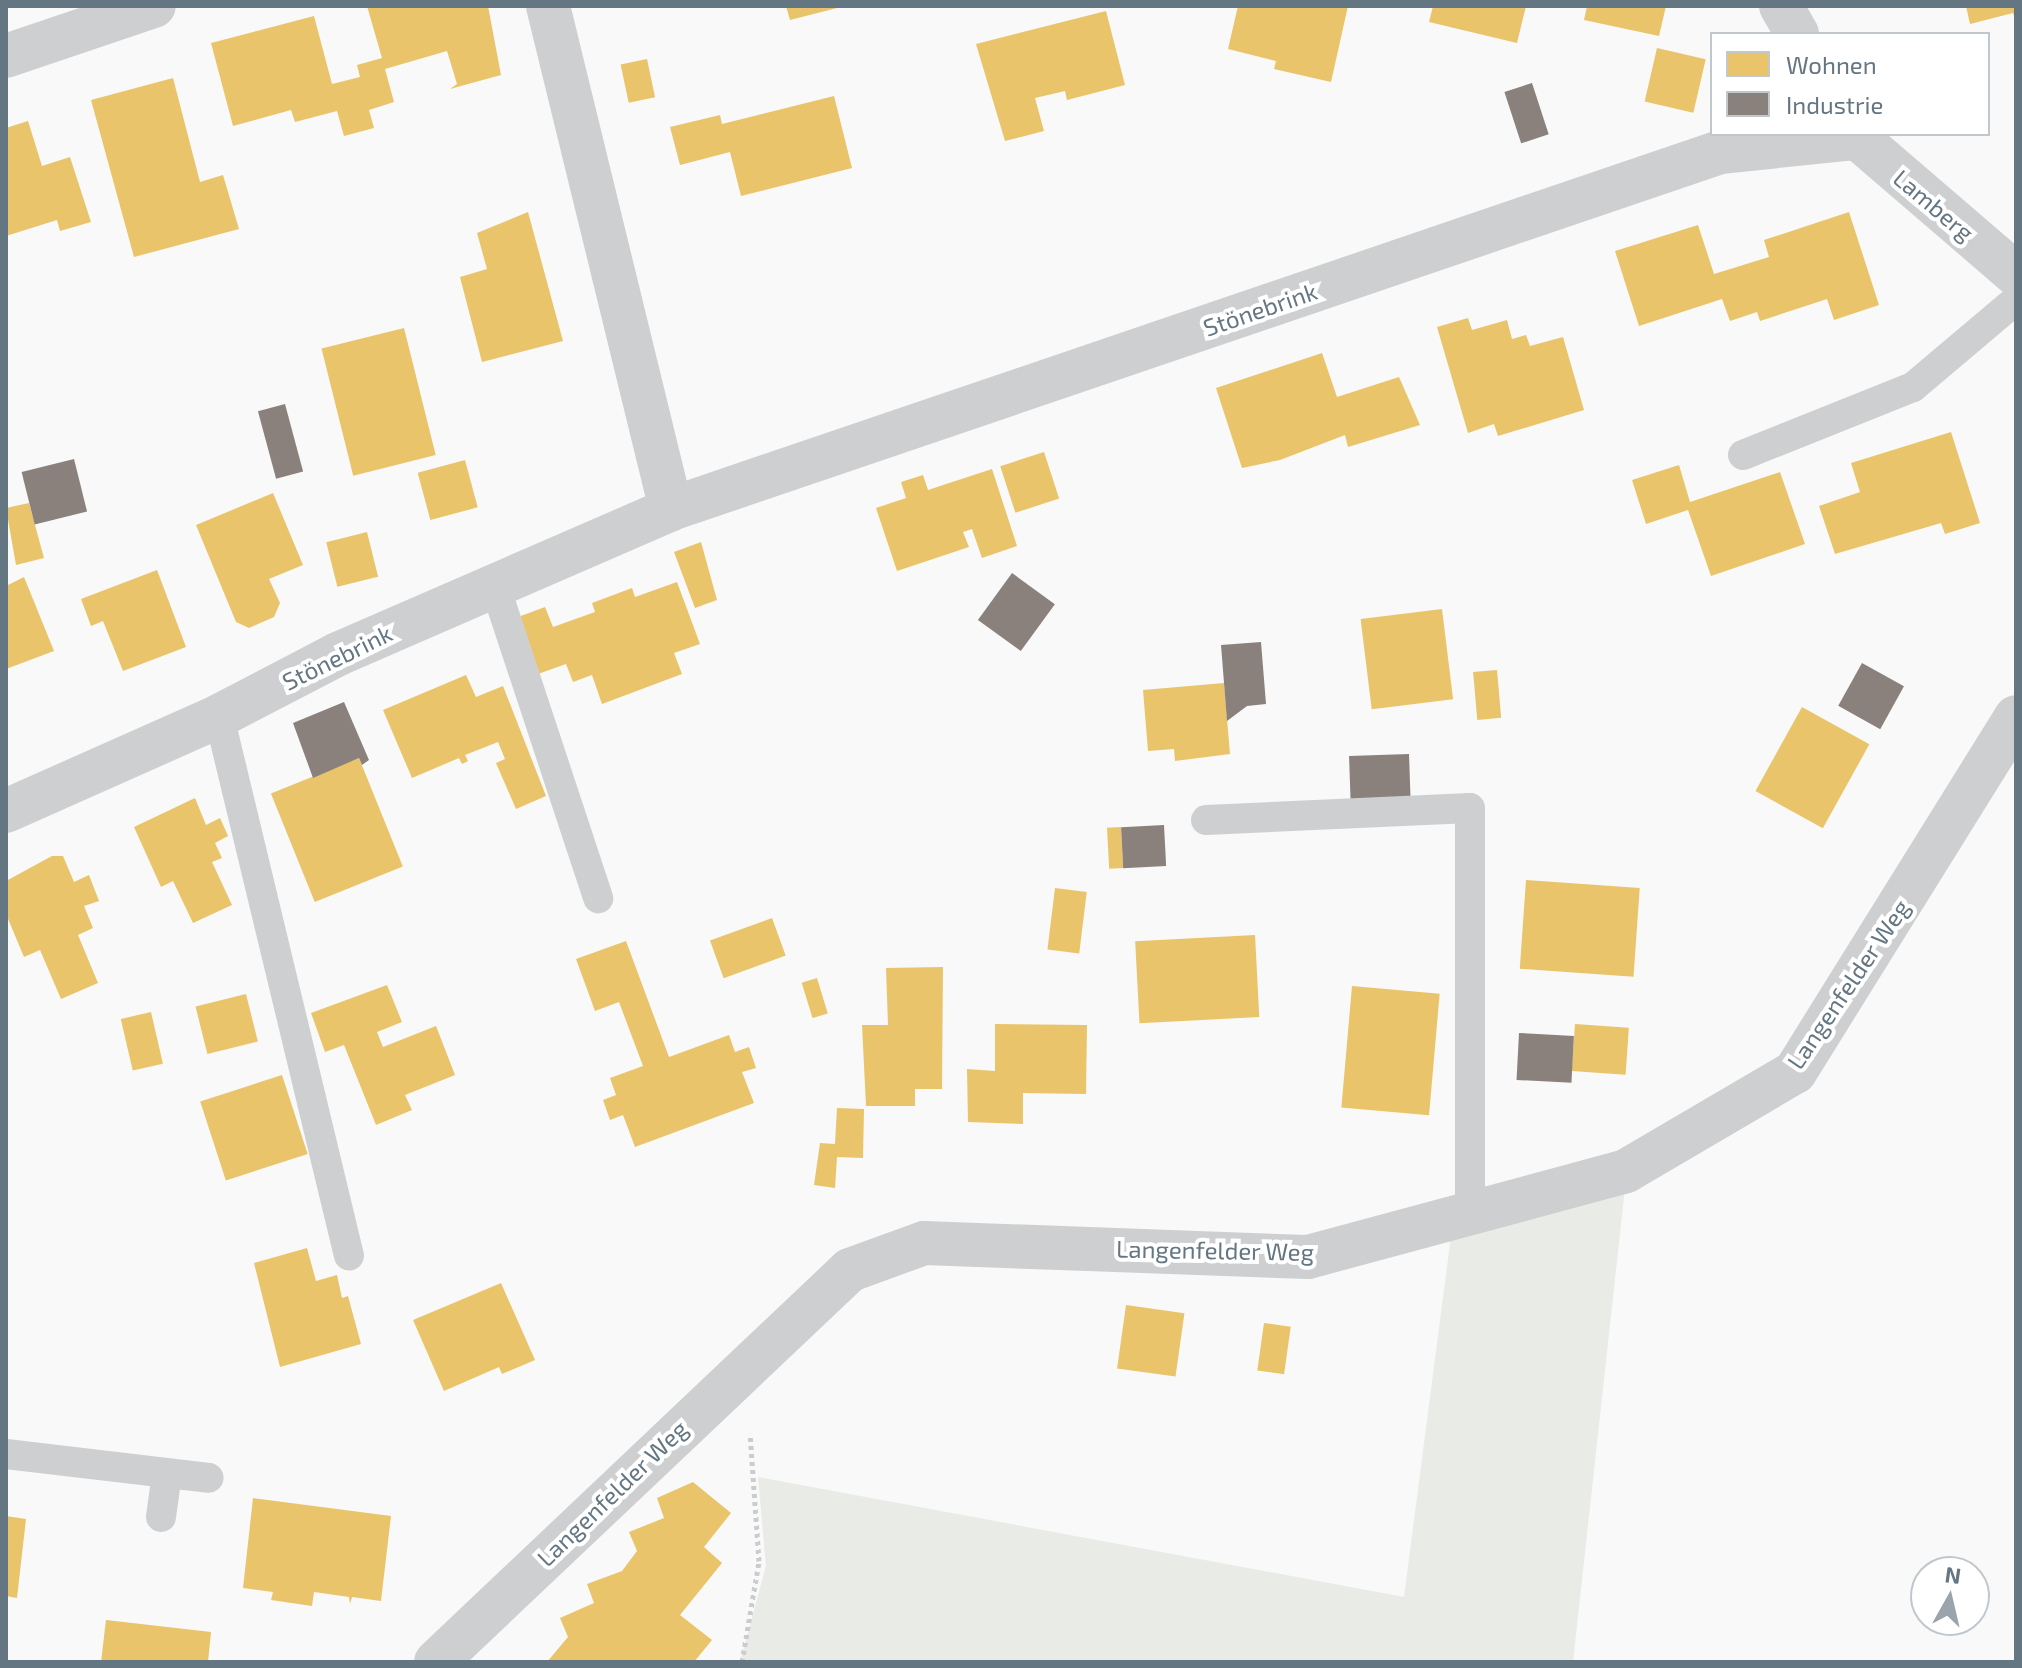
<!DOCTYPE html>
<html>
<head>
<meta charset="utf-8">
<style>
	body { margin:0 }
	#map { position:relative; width:2022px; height:1668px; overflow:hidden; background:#f9f9f9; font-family:"Exo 2",sans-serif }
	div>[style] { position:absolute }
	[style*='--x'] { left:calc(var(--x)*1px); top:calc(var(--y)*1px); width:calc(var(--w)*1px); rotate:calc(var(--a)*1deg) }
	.green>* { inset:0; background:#e8ebe6 }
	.homes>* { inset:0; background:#e9c46a; transform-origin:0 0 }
	.industry>* { inset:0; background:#8a817c; transform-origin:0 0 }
	.path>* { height:5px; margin-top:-2.5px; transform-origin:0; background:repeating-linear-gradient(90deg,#cbcccd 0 4px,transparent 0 8px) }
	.lane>* { height:30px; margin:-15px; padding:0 15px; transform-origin:15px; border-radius:15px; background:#cecfd0 }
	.street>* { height:44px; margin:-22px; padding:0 22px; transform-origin:22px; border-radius:22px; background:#cecfd0 }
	span { translate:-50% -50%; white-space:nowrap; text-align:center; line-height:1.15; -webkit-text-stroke:8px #fff; paint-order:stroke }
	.street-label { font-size:24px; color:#657683 }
	.frame { position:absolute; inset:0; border:8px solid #657683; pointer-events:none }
	.legend { position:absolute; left:1710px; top:32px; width:280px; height:104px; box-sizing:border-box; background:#fff; border:2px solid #c1c8cd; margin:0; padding:10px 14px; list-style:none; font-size:24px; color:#657683 }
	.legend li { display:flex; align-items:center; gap:16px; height:40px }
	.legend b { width:40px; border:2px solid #c1c8cd }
	.north { position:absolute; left:1910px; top:1556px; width:80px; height:80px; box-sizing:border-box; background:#fff; border:2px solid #c1c8cd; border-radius:50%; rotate:8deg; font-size:22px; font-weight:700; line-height:32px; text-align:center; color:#657683 }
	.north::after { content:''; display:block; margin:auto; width:28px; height:36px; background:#99a4ac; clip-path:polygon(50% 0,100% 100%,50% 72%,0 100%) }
</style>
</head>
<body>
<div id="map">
	<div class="green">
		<i style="clip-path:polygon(1625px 1188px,1573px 1662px,740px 1662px,766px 1566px,758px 1477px,1404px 1597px,1451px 1236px)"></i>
	</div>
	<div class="homes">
		<i style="clip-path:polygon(367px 6px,488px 6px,501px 75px,450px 89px,457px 84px,447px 51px,385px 69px,394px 102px,369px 110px,374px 128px,344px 136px,337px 111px,295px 122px,291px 110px,233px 126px,211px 43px,314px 16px,332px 84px,360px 77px,357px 65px,382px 58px)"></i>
		<i style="clip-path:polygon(786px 6px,841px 6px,841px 7px,790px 20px)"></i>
		<i style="clip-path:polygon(1238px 6px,1348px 6px,1331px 82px,1274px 69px,1276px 61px,1228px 49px)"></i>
		<i style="clip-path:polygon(1433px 6px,1526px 6px,1517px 43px,1429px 22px)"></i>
		<i style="clip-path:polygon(1587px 6px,1666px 6px,1659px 36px,1584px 20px)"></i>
		<i style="clip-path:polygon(1966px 6px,2016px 6px,2016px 22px,2013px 13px,1970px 24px)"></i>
		<i style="clip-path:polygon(1106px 11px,1125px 85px,1067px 100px,1065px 91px,1035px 98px,1044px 131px,1005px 141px,976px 44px)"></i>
		<i style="left:1657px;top:48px;width:50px;height:55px;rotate:13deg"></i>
		<i style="left:647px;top:59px;width:39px;height:27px;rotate:78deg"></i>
		<i style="clip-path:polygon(173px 78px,200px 182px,223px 175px,239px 229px,134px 257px,91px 100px)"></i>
		<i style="clip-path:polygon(834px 96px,852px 168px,741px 196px,730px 152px,680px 165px,670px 127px,720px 115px,722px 124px)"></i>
		<i style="clip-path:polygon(28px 121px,42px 166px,70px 157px,91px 222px,60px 231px,57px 220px,6px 236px,6px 128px)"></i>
		<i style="clip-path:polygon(528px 212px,563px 341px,482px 362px,460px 277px,487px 269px,477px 233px)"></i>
		<i style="clip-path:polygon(1849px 212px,1879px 305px,1834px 320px,1827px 299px,1760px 321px,1757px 312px,1730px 321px,1722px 299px,1639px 326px,1615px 251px,1698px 225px,1714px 274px,1769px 257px,1764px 240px)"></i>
		<i style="clip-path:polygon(1468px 318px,1472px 330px,1507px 320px,1512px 339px,1526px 335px,1530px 346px,1563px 337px,1584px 410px,1498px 436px,1494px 424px,1468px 433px,1437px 327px)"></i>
		<i style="left:404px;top:328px;width:131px;height:85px;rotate:76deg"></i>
		<i style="clip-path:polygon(1322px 353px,1337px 397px,1399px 377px,1420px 425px,1348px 447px,1345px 435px,1280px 460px,1242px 468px,1216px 388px)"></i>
		<i style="clip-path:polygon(1951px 432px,1980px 523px,1945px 534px,1941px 523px,1835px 554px,1819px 506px,1860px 492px,1851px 463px)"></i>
		<i style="left:1044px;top:452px;width:49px;height:46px;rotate:72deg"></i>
		<i style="left:465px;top:460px;width:49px;height:49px;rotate:75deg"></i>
		<i style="clip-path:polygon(1679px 465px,1690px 502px,1780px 472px,1805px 544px,1711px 576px,1688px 510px,1646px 524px,1632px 480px)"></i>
		<i style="clip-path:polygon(992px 469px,1017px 546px,982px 558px,972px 529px,963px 532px,969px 547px,897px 571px,876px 508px,906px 498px,901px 482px,923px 475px,928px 490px)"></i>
		<i style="clip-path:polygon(273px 493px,303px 565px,269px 579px,280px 603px,274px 617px,249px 628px,236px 622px,196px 525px)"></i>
		<i style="clip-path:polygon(29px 503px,44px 558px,16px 565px,6px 508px)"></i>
		<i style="left:367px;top:532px;width:46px;height:42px;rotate:76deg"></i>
		<i style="clip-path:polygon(701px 542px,717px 600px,695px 608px,674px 552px)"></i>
		<i style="clip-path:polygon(157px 570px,186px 647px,123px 671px,103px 621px,91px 626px,81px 599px)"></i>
		<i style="clip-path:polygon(24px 577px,54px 651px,6px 669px,6px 586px)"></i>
		<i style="clip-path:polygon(677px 582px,700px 644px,674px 653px,682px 674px,602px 704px,592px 675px,573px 682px,566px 664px,538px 674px,518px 617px,545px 607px,553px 627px,595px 612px,592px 603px,632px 588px,635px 597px)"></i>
		<i style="left:1442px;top:609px;width:91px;height:82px;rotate:83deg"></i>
		<i style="left:1497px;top:670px;width:48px;height:24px;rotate:85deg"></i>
		<i style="clip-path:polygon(466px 675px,476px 697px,503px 686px,546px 796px,516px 809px,496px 763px,505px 759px,498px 742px,465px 755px,468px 761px,462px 764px,459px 758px,412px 778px,383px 710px)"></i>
		<i style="clip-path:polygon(1224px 683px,1230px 754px,1175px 761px,1174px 749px,1148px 751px,1143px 690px)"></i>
		<i style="left:1802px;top:707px;width:77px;height:96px;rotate:29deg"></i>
		<i style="left:359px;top:758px;width:117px;height:95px;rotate:68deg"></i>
		<i style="clip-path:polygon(195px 798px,206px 825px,220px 818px,228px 836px,215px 843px,222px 858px,212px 862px,232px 905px,193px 923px,173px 881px,161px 887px,134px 827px)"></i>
		<i style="left:1121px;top:827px;width:41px;height:14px;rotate:87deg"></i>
		<i style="clip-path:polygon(52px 856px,63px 856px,74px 882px,89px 875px,99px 901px,84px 906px,93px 928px,78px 935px,98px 983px,61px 999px,40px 950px,24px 957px,6px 914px,6px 881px)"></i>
		<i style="left:1526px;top:880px;width:114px;height:89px;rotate:4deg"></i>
		<i style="left:1055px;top:888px;width:32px;height:62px;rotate:7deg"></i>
		<i style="left:772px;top:918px;width:40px;height:66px;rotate:70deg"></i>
		<i style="left:1255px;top:935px;width:82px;height:120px;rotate:87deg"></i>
		<i style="clip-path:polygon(626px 941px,669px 1057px,729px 1035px,735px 1052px,749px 1047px,756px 1068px,742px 1072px,754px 1103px,635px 1147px,623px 1115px,610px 1120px,603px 1100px,616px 1095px,610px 1078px,643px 1066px,619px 1002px,595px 1011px,576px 959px)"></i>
		<i style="clip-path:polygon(943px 967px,942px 1089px,915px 1089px,915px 1106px,866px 1106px,862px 1025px,888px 1025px,886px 968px)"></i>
		<i style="left:817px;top:978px;width:37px;height:16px;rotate:73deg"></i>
		<i style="clip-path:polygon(387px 985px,402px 1022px,377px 1032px,383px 1047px,436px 1026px,455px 1075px,405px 1095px,412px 1110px,376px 1125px,344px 1045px,325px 1052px,311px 1013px)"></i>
		<i style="left:1352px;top:986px;width:88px;height:122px;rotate:5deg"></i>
		<i style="left:246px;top:994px;width:49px;height:52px;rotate:76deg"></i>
		<i style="left:151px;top:1012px;width:53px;height:31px;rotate:77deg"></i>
		<i style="clip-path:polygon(995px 1024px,1087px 1025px,1086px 1094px,1023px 1093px,1023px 1124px,968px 1122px,967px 1069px,995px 1071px)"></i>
		<i style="left:1575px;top:1024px;width:54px;height:47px;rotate:4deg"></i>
		<i style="left:282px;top:1075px;width:83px;height:86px;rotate:72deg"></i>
		<i style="clip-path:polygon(837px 1108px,864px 1109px,863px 1158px,837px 1157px,835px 1188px,814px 1185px,820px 1143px,835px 1144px)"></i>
		<i style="clip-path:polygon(307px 1248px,316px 1281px,337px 1275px,342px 1298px,348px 1296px,361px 1344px,280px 1367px,254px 1263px)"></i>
		<i style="clip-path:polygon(501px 1283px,535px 1360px,502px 1374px,499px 1367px,444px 1391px,413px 1320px)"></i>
		<i style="left:1126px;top:1305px;width:59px;height:64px;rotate:8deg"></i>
		<i style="left:1264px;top:1323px;width:27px;height:48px;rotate:8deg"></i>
		<i style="clip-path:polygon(693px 1482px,731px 1513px,704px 1547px,722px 1563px,680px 1615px,712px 1640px,694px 1662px,547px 1662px,568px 1637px,560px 1618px,594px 1603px,587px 1584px,622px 1571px,637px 1551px,629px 1532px,664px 1518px,657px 1498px)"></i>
		<i style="clip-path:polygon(253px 1498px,391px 1516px,381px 1601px,352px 1597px,350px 1604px,349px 1597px,314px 1592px,312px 1606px,271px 1600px,273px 1592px,243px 1588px)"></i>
		<i style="clip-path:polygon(6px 1516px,26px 1519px,17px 1598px,6px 1596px)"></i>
		<i style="clip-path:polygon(106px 1620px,211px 1632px,208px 1662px,101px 1662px)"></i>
	</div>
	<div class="industry">
		<i style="left:1532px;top:83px;width:54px;height:29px;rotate:72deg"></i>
		<i style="left:285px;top:404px;width:70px;height:28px;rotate:75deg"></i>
		<i style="left:74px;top:459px;width:54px;height:54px;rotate:76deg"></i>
		<i style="left:1012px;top:573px;width:53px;height:58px;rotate:36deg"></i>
		<i style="clip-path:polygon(1261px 642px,1266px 704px,1247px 706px,1227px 721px,1221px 645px)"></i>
		<i style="left:1862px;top:663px;width:48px;height:49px;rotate:29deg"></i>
		<i style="clip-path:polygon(344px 702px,369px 760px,362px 765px,359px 758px,313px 778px,293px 723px)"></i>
		<i style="left:1409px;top:754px;width:47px;height:60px;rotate:88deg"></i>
		<i style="left:1164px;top:825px;width:41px;height:43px;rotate:87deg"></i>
		<i style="left:1519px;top:1033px;width:55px;height:47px;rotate:3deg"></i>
	</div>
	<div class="path">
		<i style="--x:742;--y:1662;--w:102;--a:-80.4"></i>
		<i style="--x:759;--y:1561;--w:128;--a:-94"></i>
	</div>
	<div class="lane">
		<i style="--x:1743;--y:455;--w:183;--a:-21.8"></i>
		<i style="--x:1913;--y:387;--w:135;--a:-40.2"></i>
		<i style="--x:495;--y:586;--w:329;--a:71.7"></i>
		<i style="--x:219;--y:716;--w:555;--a:76.46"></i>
		<i style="--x:1206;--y:820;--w:264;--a:-2.6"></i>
		<i style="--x:1470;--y:808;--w:404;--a:90"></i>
		<i style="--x:6;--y:1454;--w:204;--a:6.7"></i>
		<i style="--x:161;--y:1517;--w:44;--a:-82.2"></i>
	</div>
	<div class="street">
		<i style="--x:548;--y:6;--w:518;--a:76.26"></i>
		<i style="--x:1781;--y:6;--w:32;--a:60"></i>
		<i style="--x:6;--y:56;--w:156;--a:-18.7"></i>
		<i style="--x:1853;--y:134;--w:215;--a:40.7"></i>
		<i style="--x:6;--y:811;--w:233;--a:-24"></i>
		<i style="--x:219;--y:716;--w:134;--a:-27.5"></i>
		<i style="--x:338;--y:654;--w:363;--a:-23.5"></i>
		<i style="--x:671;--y:509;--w:1108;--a:-18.79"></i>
		<i style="--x:1720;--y:152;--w:137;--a:-5.9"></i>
		<i style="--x:436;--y:1662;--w:570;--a:-43.44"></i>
		<i style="--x:850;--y:1270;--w:79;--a:-20"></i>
		<i style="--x:924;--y:1243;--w:384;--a:2.1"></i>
		<i style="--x:1308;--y:1257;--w:329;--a:-15.1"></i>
		<i style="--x:1626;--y:1171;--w:196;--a:-30.4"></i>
		<i style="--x:1795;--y:1072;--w:418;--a:-58.1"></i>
	</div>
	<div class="street-label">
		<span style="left:1934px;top:205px;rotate:40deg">Lamberg</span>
		<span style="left:1260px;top:309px;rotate:-19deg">Stönebrink</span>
		<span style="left:337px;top:657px;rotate:-26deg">Stönebrink</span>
		<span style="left:1848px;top:984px;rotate:-56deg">Langenfelder Weg</span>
		<span style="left:1215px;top:1250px;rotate:1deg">Langenfelder Weg</span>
		<span style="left:612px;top:1493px;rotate:-44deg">Langenfelder Weg</span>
	</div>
	<div class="frame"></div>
	<ul class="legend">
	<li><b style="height:22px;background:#e9c46a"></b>Wohnen</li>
	<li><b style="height:22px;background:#8a817c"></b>Industrie</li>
	</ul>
	<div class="north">N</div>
</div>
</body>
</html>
